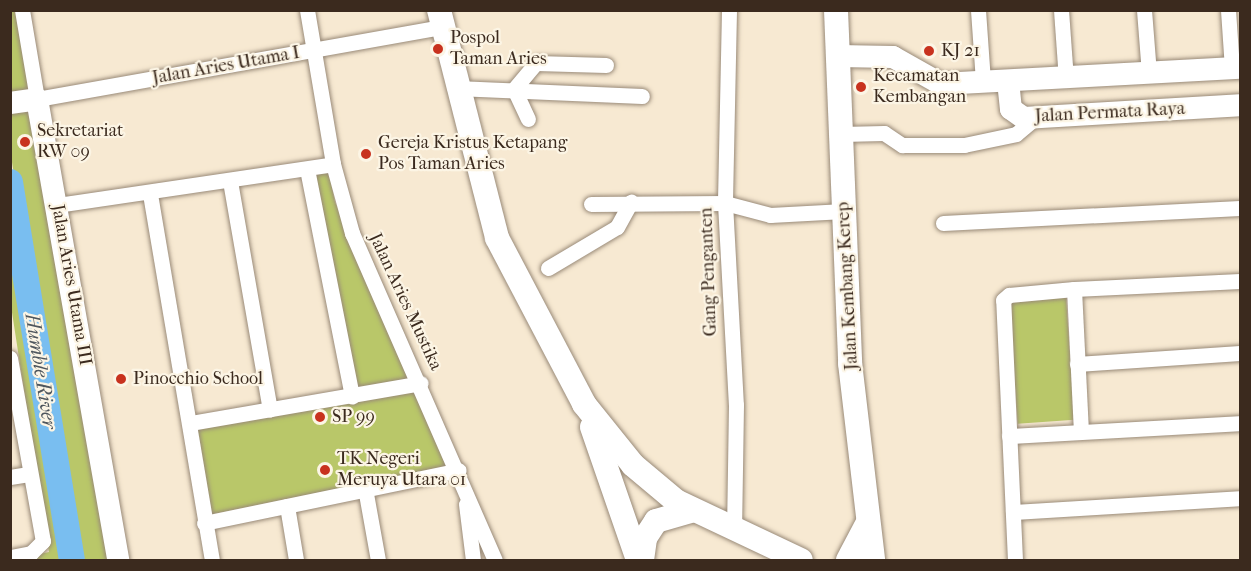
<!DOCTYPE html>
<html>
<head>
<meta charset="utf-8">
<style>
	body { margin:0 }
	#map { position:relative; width:1251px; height:571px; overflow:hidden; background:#f7e9d2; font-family:"IM FELL French Canon",serif }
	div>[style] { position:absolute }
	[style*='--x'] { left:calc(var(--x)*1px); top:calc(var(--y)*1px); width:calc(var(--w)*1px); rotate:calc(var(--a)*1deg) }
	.green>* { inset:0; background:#b9c769; transform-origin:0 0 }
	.river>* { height:26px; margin:-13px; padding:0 13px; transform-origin:13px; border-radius:13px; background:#79bef0 }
	.roads { filter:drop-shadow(0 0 2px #998a78) drop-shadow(0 0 2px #998a78) }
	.street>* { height:15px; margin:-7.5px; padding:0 7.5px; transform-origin:7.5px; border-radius:7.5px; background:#fff }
	.secondary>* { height:22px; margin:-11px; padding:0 11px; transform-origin:11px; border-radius:11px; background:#fff }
	.primary>* { height:24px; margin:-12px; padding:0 12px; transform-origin:12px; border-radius:12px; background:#fff }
	.dots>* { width:16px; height:16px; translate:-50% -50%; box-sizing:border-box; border:3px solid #fcf5e5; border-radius:50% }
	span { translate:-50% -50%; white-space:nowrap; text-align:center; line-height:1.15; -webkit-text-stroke:4.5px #fcf5e5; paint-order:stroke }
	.poi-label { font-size:18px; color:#3b2a1e }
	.left { translate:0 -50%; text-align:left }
	.street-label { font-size:18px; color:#3b2a1e }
	.water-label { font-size:20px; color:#4e565d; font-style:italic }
	.frame { position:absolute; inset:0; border:12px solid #3b2a1e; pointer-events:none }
</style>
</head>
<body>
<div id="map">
	<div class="green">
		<i style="clip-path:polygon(10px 11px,19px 11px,32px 91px,10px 96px)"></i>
		<i style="clip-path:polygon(29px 101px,111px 560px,75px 560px,11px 156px,10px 103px)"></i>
		<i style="clip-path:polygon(328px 168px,335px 202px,415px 379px,351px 389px,309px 171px)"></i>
		<i style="clip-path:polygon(11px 224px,65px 560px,11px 560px,49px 552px,11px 306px)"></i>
		<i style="left:1066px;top:297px;width:123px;height:57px;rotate:86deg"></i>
		<i style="clip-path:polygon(421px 390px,454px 465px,209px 515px,193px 429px)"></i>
	</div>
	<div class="river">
		<i style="--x:10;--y:182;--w:383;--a:80.7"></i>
	</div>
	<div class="roads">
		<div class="street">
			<i style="--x:22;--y:10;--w:90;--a:80.4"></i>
			<i style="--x:37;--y:99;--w:410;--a:-10.1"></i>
			<i style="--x:307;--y:10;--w:156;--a:80.4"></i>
			<i style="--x:333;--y:164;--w:72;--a:74.6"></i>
			<i style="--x:352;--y:233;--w:357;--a:66.4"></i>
			<i style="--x:729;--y:10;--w:193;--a:91.2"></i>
			<i style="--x:725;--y:203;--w:202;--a:86.9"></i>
			<i style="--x:736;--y:405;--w:126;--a:90.9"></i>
			<i style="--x:978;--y:10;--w:72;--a:86"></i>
			<i style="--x:1061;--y:10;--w:69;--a:85.9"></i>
			<i style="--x:1144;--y:10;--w:63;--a:85.5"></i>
			<i style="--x:1228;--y:10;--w:59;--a:86.1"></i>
			<i style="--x:456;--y:88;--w:186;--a:2.5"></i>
			<i style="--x:514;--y:89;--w:34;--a:-50"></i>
			<i style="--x:536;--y:63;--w:70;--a:1.6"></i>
			<i style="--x:514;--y:89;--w:33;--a:65"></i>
			<i style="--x:841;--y:134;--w:43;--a:-1.3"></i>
			<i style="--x:884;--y:133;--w:22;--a:34"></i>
			<i style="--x:902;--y:145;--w:62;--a:0"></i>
			<i style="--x:964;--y:145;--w:53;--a:-11.9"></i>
			<i style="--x:1016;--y:134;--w:26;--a:-40"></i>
			<i style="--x:307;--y:169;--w:232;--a:78.8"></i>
			<i style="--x:230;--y:181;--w:232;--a:80.1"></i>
			<i style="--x:150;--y:194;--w:371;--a:80.4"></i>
			<i style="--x:591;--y:204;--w:134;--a:-0.4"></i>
			<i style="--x:725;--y:203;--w:47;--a:14.9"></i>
			<i style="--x:770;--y:215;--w:74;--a:-3.1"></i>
			<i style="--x:57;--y:205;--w:279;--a:-8.4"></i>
			<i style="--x:943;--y:223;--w:297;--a:-2.9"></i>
			<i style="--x:548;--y:268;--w:80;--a:-30.7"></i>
			<i style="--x:617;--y:227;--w:29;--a:-61"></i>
			<i style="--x:1074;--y:289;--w:142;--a:87.2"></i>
			<i style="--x:10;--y:358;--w:186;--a:79.8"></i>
			<i style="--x:43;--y:541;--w:17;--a:135"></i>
			<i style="--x:31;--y:553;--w:21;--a:169"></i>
			<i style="--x:1077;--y:364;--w:163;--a:-3.9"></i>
			<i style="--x:190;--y:423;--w:234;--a:-9.8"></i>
			<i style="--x:1009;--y:436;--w:231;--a:-3.2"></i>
			<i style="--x:10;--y:477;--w:19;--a:-9"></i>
			<i style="--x:365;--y:488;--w:73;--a:79.8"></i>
			<i style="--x:466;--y:504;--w:56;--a:82.9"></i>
			<i style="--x:287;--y:506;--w:55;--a:80.5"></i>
			<i style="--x:1013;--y:512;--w:227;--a:-3.5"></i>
			<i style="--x:204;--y:523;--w:260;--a:-11.7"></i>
			<i style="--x:1015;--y:560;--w:260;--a:-92.6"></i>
			<i style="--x:1003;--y:300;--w:8;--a:-40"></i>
			<i style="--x:1009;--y:295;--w:65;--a:-5.3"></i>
			<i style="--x:1074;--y:289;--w:166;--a:-2.8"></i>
		</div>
		<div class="secondary">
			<i style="--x:838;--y:56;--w:55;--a:1"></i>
			<i style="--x:893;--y:57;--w:55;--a:29.4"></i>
			<i style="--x:941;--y:84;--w:299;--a:-3.1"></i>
			<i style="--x:1008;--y:81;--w:28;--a:84"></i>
			<i style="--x:1011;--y:109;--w:16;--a:35"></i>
			<i style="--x:1024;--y:118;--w:216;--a:-3.4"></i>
			<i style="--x:10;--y:103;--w:27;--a:-8"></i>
			<i style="--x:37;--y:99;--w:468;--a:80"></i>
		</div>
		<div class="primary">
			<i style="--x:439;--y:10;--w:235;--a:75.7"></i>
			<i style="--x:497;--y:238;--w:187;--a:62.3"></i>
			<i style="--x:584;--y:404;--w:78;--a:51.2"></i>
			<i style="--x:633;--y:465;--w:56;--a:39.9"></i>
			<i style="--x:676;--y:501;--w:138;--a:25.3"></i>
			<i style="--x:836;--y:10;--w:353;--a:87.7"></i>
			<i style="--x:850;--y:363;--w:198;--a:83.3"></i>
			<i style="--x:592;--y:427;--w:141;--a:70.9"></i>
			<i style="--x:642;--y:560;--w:22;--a:-82"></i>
			<i style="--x:645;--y:538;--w:20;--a:-57"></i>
			<i style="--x:656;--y:521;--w:37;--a:-16"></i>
			<i style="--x:848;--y:560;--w:41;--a:-62.2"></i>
		</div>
	</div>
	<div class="dots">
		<i style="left:438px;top:49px;background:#c8321e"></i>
		<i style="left:929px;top:51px;background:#c8321e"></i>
		<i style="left:861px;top:87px;background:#c8321e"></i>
		<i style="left:25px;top:142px;background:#c8321e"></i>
		<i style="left:366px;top:154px;background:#c8321e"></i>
		<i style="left:121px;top:379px;background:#c8321e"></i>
		<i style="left:320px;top:417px;background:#c8321e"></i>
		<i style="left:325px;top:470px;background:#c8321e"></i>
	</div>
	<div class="poi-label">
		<span class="left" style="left:450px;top:49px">Pospol<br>Taman Aries</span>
		<span class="left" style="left:941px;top:51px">KJ 21</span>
		<span class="left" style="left:873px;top:87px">Kecamatan<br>Kembangan</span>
		<span class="left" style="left:37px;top:142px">Sekretariat<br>RW 09</span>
		<span class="left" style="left:378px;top:154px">Gereja Kristus Ketapang<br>Pos Taman Aries</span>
		<span class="left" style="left:133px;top:379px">Pinocchio School</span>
		<span class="left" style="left:332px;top:417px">SP 99</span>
		<span class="left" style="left:337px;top:470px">TK Negeri<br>Meruya Utara 01</span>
	</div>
	<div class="street-label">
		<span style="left:226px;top:66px;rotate:-10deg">Jalan Aries Utama I</span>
		<span style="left:1110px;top:113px;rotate:-3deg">Jalan Permata Raya</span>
		<span style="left:709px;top:272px;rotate:-92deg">Gang Penganten</span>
		<span style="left:71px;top:285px;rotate:80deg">Jalan Aries Utama III</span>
		<span style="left:848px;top:286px;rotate:-93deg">Jalan Kembang Kerep</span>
		<span style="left:405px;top:302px;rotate:65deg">Jalan Aries Mustika</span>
	</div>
	<div class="water-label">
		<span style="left:41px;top:371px;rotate:81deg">Humble River</span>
	</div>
	<div class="frame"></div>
</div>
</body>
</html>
